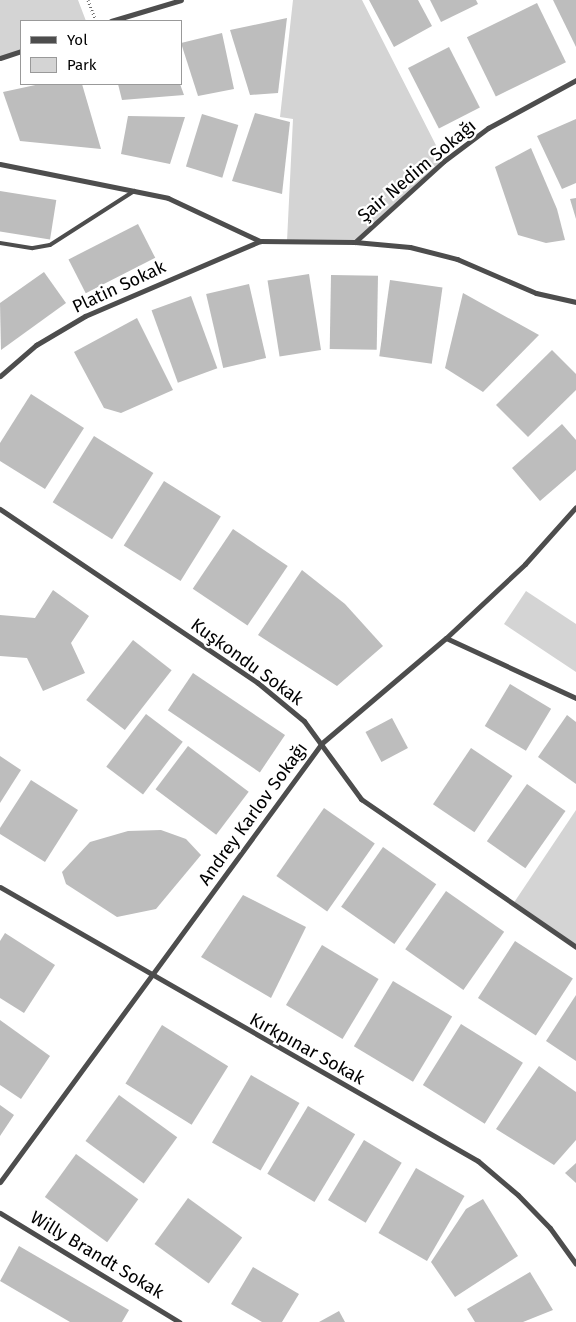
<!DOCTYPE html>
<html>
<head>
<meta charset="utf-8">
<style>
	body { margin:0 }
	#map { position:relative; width:576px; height:1322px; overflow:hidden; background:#fff; font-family:"Fira Sans",sans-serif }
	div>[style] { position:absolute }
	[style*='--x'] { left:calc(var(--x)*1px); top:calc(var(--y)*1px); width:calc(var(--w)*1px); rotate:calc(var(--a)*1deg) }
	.green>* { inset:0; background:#d4d4d4 }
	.building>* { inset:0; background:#bdbdbd; transform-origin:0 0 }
	.path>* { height:3px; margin-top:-1.5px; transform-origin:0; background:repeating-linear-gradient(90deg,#6f6f6f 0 1px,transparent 0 3.5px) }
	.service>* { height:4px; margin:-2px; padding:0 2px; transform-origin:2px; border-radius:2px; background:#4d4d4d }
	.minor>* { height:5px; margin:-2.5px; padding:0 2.5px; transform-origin:2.5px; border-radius:2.5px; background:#4d4d4d }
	span { translate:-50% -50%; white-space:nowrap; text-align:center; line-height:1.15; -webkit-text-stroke:4.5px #fff; paint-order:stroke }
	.street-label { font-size:18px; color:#000 }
	.legend { position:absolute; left:20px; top:20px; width:162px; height:65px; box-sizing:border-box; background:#fff; border:1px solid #999; margin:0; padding:6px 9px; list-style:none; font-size:15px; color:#000 }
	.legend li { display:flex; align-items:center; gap:10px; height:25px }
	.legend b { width:25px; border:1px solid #999 }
</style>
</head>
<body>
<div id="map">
	<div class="green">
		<i style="clip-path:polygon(0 0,78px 0,86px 21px,21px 21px,21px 51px,0 58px)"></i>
		<i style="clip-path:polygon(293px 0,362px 0,444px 161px,355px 242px,287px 241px,293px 119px,280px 117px)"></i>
		<i style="clip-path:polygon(526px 591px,576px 624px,576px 672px,504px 624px)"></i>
		<i style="clip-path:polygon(576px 810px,576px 947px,513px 904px)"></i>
	</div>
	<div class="building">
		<i style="clip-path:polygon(369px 0,418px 0,432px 26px,394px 47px)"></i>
		<i style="clip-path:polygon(430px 0,476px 0,478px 4px,441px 22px)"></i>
		<i style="clip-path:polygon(553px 0,576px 0,576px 47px)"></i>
		<i style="left:537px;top:3px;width:66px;height:78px;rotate:64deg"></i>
		<i style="clip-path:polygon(287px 18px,278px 93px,250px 95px,230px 30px)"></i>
		<i style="clip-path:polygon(222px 33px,234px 89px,198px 96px,181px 43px)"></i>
		<i style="left:449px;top:47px;width:68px;height:46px;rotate:63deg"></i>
		<i style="clip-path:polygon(40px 84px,82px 84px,101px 149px,20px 141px,3px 92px)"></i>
		<i style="clip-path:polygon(118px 84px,180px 84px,184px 95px,122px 100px)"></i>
		<i style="clip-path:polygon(255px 113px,290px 122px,282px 194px,232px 181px)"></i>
		<i style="left:202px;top:114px;width:38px;height:55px;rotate:17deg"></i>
		<i style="clip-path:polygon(128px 116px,185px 117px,170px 164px,121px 154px)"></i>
		<i style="clip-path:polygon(576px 119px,576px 183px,562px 189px,537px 136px)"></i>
		<i style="clip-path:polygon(531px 148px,557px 209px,565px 240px,546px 243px,518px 235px,495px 167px)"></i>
		<i style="left:0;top:191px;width:57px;height:40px;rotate:9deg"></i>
		<i style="clip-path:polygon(576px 198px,576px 219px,570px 199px)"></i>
		<i style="left:138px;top:224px;width:38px;height:78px;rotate:63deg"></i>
		<i style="clip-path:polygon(44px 272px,66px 303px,1px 350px,0 303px)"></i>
		<i style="left:309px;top:274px;width:77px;height:42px;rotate:81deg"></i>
		<i style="left:331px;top:275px;width:47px;height:74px;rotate:1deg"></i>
		<i style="left:390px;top:280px;width:53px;height:77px;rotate:8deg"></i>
		<i style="left:249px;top:284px;width:76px;height:44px;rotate:77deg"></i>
		<i style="clip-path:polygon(463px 293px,539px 335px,483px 392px,445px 368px)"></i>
		<i style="left:191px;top:296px;width:77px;height:42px;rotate:70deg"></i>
		<i style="clip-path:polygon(137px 318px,173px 390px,121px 413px,104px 408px,74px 352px)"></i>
		<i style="clip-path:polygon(552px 350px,576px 374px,576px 390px,528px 437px,496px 405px)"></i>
		<i style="clip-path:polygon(31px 394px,84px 428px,45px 489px,0 461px,0 443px)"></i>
		<i style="clip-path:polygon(562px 424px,576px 440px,576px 470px,540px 501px,512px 468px)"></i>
		<i style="left:94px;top:436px;width:70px;height:78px;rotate:32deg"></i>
		<i style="left:164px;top:481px;width:67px;height:76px;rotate:32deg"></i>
		<i style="left:233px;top:529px;width:66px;height:72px;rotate:34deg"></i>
		<i style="clip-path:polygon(302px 570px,345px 604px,383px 646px,337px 686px,258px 635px)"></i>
		<i style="clip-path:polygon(53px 590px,89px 616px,71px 643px,85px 673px,43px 691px,27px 658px,0 656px,0 615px,35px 618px)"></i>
		<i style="left:133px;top:640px;width:49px;height:76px;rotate:38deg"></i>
		<i style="left:193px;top:673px;width:111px;height:45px;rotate:34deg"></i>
		<i style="left:510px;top:684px;width:48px;height:49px;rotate:31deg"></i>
		<i style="left:146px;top:714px;width:46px;height:66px;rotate:37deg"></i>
		<i style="clip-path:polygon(567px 715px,576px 722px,576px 784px,538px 757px)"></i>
		<i style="left:392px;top:718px;width:34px;height:30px;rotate:62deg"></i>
		<i style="left:188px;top:746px;width:76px;height:54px;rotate:37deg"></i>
		<i style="left:471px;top:748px;width:50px;height:68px;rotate:34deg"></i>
		<i style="clip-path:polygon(0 756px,21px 770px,0 803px)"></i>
		<i style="clip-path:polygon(31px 780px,78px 810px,45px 862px,0 834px,0 828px)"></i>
		<i style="left:527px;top:784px;width:47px;height:70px;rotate:35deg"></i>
		<i style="left:324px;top:808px;width:62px;height:83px;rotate:35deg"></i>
		<i style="clip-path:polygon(161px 830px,186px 839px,201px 855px,156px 909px,117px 917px,66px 884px,62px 872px,90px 842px,128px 831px)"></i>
		<i style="left:383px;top:847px;width:65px;height:73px;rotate:35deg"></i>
		<i style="left:446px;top:891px;width:71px;height:71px;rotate:35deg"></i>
		<i style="clip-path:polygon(243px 895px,306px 927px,271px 998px,201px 957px)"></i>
		<i style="clip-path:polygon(5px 933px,55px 965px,24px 1013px,0 998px,0 941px)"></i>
		<i style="left:515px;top:941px;width:69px;height:68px;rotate:33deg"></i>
		<i style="left:322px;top:945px;width:66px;height:70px;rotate:31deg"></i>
		<i style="left:393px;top:981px;width:69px;height:76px;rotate:31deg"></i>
		<i style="clip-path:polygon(576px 995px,576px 1061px,546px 1041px)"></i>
		<i style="clip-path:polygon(0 1020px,50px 1056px,21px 1099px,0 1085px)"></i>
		<i style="left:461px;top:1024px;width:73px;height:72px;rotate:32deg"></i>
		<i style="left:162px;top:1025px;width:78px;height:69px;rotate:32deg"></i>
		<i style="clip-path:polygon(539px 1066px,576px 1092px,576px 1140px,554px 1165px,496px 1129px)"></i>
		<i style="left:251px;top:1075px;width:56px;height:78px;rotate:30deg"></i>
		<i style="left:119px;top:1095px;width:72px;height:57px;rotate:36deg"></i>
		<i style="clip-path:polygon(0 1105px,14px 1115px,0 1136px)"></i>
		<i style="left:308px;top:1106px;width:55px;height:79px;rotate:31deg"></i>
		<i style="left:364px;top:1140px;width:44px;height:70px;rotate:31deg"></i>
		<i style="left:76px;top:1154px;width:77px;height:53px;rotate:36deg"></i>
		<i style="clip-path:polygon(576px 1163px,576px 1183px,565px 1173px)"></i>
		<i style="left:416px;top:1168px;width:56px;height:75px;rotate:30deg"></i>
		<i style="left:188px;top:1198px;width:67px;height:57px;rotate:36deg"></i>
		<i style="clip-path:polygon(483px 1199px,518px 1256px,455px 1297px,431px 1262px,466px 1209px)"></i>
		<i style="clip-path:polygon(19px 1246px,129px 1310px,122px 1322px,70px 1322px,0 1281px)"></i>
		<i style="clip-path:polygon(253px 1267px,299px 1294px,282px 1322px,262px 1322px,231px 1304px)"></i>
		<i style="clip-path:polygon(530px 1272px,553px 1310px,523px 1322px,475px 1322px,467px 1309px)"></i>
		<i style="clip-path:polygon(339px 1311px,345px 1322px,319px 1322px)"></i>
	</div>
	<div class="path">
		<i style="--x:88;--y:0;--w:22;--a:69"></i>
	</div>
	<div class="service">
		<i style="--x:0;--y:243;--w:33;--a:9"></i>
		<i style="--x:33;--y:248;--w:17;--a:-10"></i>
		<i style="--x:50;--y:245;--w:100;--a:-32.7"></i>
	</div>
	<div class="minor">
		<i style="--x:111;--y:21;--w:73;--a:-16.7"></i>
		<i style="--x:0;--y:58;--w:22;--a:-18"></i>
		<i style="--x:0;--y:164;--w:171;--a:11.4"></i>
		<i style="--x:168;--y:198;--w:102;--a:25.1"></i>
		<i style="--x:260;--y:241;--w:95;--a:0.6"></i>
		<i style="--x:355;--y:242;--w:55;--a:5.2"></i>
		<i style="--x:410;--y:247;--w:49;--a:14.3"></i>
		<i style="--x:457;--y:259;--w:86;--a:23.3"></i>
		<i style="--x:536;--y:293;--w:41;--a:12.7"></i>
		<i style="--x:355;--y:242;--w:120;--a:-42.3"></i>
		<i style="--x:444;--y:161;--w:55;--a:-36.9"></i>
		<i style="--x:488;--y:128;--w:100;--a:-28.6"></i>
		<i style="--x:0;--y:376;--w:48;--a:-40.7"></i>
		<i style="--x:36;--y:345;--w:57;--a:-30.6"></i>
		<i style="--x:85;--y:316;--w:190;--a:-23.2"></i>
		<i style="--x:0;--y:509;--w:311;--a:34"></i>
		<i style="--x:258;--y:683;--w:60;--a:39.6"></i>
		<i style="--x:304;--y:721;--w:97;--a:53.8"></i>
		<i style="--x:361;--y:799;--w:261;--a:34.5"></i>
		<i style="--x:446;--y:638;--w:143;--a:24.8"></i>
		<i style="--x:0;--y:887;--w:551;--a:29.82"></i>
		<i style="--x:478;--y:1161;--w:52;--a:40.4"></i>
		<i style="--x:518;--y:1195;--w:46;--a:45.9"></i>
		<i style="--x:550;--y:1228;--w:44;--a:54.2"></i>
		<i style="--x:0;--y:1182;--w:544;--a:-53.74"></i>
		<i style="--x:322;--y:743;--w:162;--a:-40.3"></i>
		<i style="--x:446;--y:638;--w:108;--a:-43.1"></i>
		<i style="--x:525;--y:564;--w:76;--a:-48.2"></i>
		<i style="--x:0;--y:1213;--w:210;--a:31.3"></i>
	</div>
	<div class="street-label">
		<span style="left:417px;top:171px;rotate:-40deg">Şair Nedim Sokağı</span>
		<span style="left:119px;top:287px;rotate:-25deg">Platin Sokak</span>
		<span style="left:247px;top:662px;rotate:36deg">Kuşkondu Sokak</span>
		<span style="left:253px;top:814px;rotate:-54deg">Andrey Karlov Sokağı</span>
		<span style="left:307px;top:1049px;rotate:29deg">Kırkpınar Sokak</span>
		<span style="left:97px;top:1255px;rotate:31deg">Willy Brandt Sokak</span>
	</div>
	<ul class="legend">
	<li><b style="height:6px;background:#4d4d4d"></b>Yol</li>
	<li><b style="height:14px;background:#d4d4d4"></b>Park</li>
	</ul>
</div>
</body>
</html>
